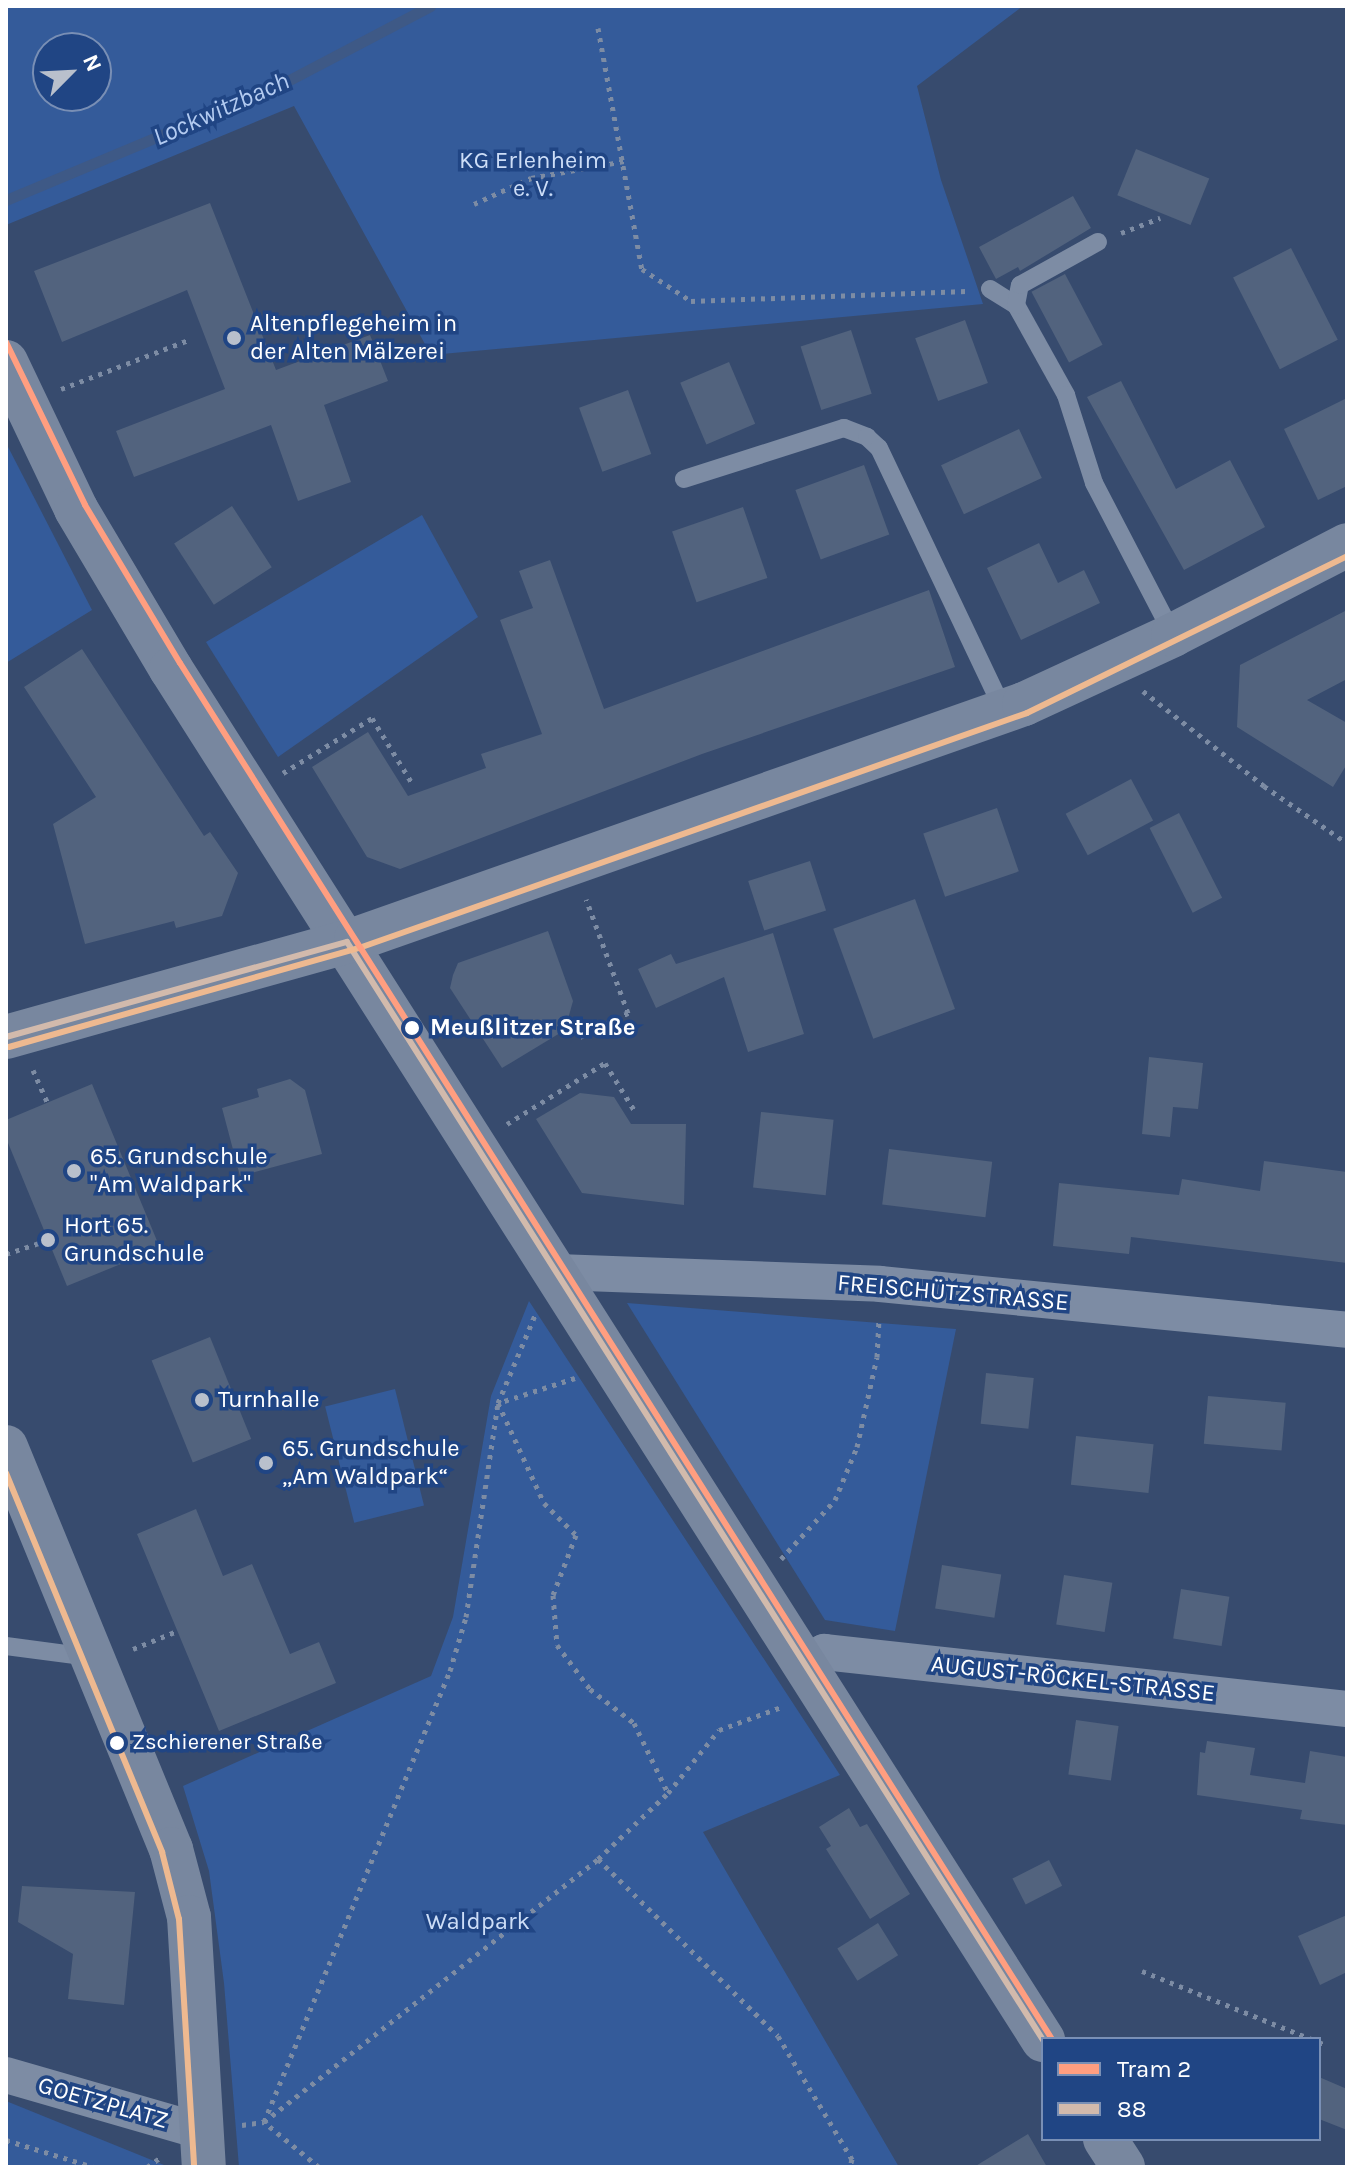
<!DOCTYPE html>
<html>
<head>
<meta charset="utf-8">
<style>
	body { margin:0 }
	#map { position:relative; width:1353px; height:2173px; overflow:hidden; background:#374b6e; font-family:Karla,sans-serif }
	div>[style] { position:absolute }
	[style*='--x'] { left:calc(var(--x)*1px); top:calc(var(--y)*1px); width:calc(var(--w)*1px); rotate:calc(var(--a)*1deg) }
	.green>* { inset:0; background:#345b9a; transform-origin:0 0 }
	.stream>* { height:11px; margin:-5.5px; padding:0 5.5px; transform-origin:5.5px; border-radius:5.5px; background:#3e5986 }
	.building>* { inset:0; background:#52637e; transform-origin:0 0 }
	.path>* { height:5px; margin-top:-2.5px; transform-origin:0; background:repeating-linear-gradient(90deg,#7d8ca4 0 4px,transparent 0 10px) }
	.lane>* { height:18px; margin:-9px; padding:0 9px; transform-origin:9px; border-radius:9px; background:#7d8ca4 }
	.street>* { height:36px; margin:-18px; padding:0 18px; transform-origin:18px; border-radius:18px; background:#7d8ca4 }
	.secondary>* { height:44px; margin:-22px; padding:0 22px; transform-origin:22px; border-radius:22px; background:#78879f }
	.bus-1>* { height:6px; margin:-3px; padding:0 3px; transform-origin:3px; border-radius:3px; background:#d2baac }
	.bus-2>* { height:6px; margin:-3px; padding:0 3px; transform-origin:3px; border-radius:3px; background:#eeb990 }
	.tram-1>* { height:6px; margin:-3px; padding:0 3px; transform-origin:3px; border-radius:3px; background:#ff9e80 }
	.dots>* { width:22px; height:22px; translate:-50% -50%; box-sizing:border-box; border:4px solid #204584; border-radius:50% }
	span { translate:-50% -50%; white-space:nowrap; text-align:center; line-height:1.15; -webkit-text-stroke:7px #204584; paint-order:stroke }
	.bus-label { font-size:22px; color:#fff }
	.left { translate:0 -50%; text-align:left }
	.park-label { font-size:24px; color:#ccddf7 }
	.poi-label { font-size:24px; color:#fff }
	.stop-label { font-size:24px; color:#fff; font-weight:700 }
	.street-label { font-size:24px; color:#fff }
	.water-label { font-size:26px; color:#b3cbf1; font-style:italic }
	.frame { position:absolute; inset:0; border:8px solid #fff; pointer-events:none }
	.legend { position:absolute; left:1041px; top:2037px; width:280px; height:104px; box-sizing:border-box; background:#204584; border:2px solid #798fb5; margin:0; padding:10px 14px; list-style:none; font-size:24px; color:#fff }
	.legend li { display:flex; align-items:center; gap:16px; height:40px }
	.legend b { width:40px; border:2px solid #798fb5 }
	.north { position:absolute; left:32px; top:32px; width:80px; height:80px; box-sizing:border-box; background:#204584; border:2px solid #798fb5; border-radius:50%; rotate:66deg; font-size:22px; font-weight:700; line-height:32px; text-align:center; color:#fff }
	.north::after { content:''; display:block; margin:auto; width:28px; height:36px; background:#b9c0cc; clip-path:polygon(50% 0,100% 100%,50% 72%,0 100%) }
</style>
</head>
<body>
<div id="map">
	<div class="green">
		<i style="clip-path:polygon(evenodd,6px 6px,1023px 6px,917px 86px,941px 180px,983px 304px,431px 355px,294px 106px,6px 225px,6px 6px,96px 48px,96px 96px,48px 96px,48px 48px,96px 48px)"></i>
		<i style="clip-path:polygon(6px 443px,92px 610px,6px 663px)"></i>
		<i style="clip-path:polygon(422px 515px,478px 617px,278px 757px,206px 642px)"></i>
		<i style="clip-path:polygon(529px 1301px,840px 1775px,703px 1832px,899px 2167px,239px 2167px,224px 1983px,209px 1871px,183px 1786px,431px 1676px,453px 1617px,491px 1396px)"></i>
		<i style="clip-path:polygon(627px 1303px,956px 1329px,895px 1631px,825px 1620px)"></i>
		<i style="left:395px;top:1389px;width:120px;height:72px;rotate:76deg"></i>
		<i style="clip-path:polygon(6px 2101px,169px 2167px,6px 2167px)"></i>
	</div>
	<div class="stream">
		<i style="--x:6;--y:200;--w:293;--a:-22.7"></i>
		<i style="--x:276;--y:87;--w:174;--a:-27.7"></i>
	</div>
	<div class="building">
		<i style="left:1136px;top:149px;width:79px;height:50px;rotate:22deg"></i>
		<i style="clip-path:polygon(1073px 196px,1091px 228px,1020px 271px,1018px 267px,996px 279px,979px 247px)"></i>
		<i style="clip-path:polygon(210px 203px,276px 370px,370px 335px,388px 381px,324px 405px,351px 482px,298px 501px,271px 425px,134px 477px,116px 431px,225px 389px,187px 290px,62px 342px,34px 271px)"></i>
		<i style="left:1291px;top:248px;width:103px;height:65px;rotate:63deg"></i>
		<i style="left:1065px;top:274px;width:80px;height:38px;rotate:62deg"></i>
		<i style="left:965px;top:320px;width:67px;height:53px;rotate:70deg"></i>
		<i style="left:851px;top:330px;width:67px;height:53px;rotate:72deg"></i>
		<i style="left:729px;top:362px;width:67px;height:53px;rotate:67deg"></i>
		<i style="clip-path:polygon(1121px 381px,1176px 489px,1230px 460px,1265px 527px,1184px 570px,1087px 397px)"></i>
		<i style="left:628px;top:390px;width:68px;height:52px;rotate:70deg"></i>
		<i style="clip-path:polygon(1347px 398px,1347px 486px,1318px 500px,1284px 429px)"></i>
		<i style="left:1019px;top:429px;width:54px;height:86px;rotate:65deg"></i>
		<i style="left:864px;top:465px;width:74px;height:73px;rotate:70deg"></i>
		<i style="left:232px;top:506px;width:73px;height:69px;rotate:57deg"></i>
		<i style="left:743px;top:507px;width:75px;height:75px;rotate:71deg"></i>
		<i style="clip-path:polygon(1039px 543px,1058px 583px,1084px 570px,1100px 603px,1021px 640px,987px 568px)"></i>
		<i style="clip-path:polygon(550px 560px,604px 709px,929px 590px,955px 667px,702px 754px,400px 869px,367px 857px,312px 767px,368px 732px,408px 796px,486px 768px,481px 754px,542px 734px,500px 620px,533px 608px,519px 571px)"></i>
		<i style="clip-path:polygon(1347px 610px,1347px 679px,1307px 700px,1347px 723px,1347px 764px,1333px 787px,1237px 727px,1240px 665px)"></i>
		<i style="clip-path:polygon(82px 649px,204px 836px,210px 832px,238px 873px,222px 916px,176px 928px,174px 921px,85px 944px,53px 824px,96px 797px,24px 687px)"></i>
		<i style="left:1131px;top:779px;width:47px;height:74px;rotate:62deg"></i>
		<i style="left:997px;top:808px;width:67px;height:78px;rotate:71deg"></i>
		<i style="left:1179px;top:813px;width:95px;height:33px;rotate:63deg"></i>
		<i style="left:810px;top:861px;width:52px;height:65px;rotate:72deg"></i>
		<i style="left:915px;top:899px;width:117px;height:87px;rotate:70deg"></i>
		<i style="clip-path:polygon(548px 931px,573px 1001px,565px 1030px,502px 1068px,450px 988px,453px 975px,458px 963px)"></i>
		<i style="clip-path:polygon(773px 933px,804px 1034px,748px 1052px,724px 977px,656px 1008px,638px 969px,671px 954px,676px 964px)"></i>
		<i style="clip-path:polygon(1149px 1057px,1203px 1063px,1198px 1109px,1173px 1107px,1170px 1137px,1142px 1134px)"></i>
		<i style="clip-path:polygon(290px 1079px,305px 1090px,322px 1154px,240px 1176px,222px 1108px,259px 1097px,257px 1089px)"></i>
		<i style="clip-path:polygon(92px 1084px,160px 1248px,67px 1286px,6px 1138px,6px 1120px)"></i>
		<i style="clip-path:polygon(580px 1093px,614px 1097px,631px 1124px,686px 1124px,684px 1205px,582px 1193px,536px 1119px)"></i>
		<i style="left:761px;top:1112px;width:73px;height:76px;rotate:6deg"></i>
		<i style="left:889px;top:1149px;width:104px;height:56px;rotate:7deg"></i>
		<i style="clip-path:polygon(1264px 1161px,1347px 1172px,1347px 1263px,1131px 1237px,1129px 1254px,1053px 1246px,1059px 1183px,1179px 1195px,1182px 1179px,1260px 1191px)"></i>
		<i style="left:210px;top:1337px;width:110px;height:63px;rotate:68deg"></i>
		<i style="left:986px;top:1373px;width:48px;height:51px;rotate:6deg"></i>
		<i style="left:1208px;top:1396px;width:78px;height:48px;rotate:5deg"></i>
		<i style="left:1076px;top:1436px;width:78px;height:49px;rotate:6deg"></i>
		<i style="clip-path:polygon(196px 1509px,223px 1576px,252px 1564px,290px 1654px,319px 1642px,336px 1683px,219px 1731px,137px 1534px)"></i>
		<i style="left:942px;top:1565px;width:60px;height:44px;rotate:9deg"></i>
		<i style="left:1064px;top:1575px;width:49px;height:50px;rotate:9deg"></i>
		<i style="left:1181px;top:1589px;width:49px;height:50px;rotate:9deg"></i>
		<i style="left:1076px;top:1720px;width:43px;height:55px;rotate:8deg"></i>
		<i style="clip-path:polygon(1207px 1741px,1255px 1748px,1250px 1775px,1305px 1783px,1310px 1751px,1347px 1757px,1347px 1825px,1300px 1819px,1302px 1810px,1197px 1795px,1200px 1752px,1205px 1753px)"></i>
		<i style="clip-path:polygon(849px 1808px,860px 1827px,867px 1824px,910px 1894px,870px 1919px,826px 1849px,831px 1846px,819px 1827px)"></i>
		<i style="left:1049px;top:1860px;width:29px;height:41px;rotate:63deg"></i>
		<i style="clip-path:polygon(22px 1886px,135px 1892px,124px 2005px,68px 1999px,73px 1954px,18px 1922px)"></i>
		<i style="clip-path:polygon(1347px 1915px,1347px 1972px,1320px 1985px,1298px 1936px)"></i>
		<i style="left:878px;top:1923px;width:38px;height:48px;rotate:58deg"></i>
		<i style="clip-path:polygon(1319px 2077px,1347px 2089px,1347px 2130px,1319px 2119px)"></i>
		<i style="clip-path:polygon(1028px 2134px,1047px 2167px,974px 2167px)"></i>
	</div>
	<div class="path">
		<i style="--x:598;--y:28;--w:245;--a:79.7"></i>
		<i style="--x:642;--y:269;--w:59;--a:33.1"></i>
		<i style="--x:691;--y:301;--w:276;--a:-2.1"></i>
		<i style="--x:474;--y:204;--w:63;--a:-24.5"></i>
		<i style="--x:531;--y:178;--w:96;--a:-10.3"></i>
		<i style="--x:1121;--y:233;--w:42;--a:-21"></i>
		<i style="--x:61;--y:389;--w:139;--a:-21"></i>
		<i style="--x:1143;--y:691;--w:154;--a:38.1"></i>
		<i style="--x:1264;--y:786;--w:101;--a:34.5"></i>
		<i style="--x:283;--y:773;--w:105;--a:-31.7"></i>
		<i style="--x:372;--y:718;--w:76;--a:58.4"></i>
		<i style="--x:580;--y:1037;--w:54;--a:-26.6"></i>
		<i style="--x:628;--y:1013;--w:121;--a:-110.2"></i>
		<i style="--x:33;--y:1070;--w:35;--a:66"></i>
		<i style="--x:507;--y:1124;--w:115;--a:-31.9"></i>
		<i style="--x:605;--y:1063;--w:59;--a:58.2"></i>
		<i style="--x:6;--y:1254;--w:44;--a:-18.4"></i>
		<i style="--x:575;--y:1378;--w:81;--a:162"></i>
		<i style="--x:498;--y:1403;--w:110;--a:65.3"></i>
		<i style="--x:544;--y:1503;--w:45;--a:45"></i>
		<i style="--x:576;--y:1535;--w:64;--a:111"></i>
		<i style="--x:553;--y:1595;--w:50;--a:85.4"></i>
		<i style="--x:557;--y:1645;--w:55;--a:53.1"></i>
		<i style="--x:590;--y:1689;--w:56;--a:37.7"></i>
		<i style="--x:634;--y:1723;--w:78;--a:64.1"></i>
		<i style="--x:781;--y:1559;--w:80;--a:-47.5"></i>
		<i style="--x:835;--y:1500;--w:57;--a:-67.5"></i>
		<i style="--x:857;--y:1447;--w:92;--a:-77.5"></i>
		<i style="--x:877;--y:1357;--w:37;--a:-87"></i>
		<i style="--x:133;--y:1649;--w:48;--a:-22.2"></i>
		<i style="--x:598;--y:1859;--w:252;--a:44.5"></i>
		<i style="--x:778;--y:2036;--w:144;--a:59"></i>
		<i style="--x:852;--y:2159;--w:8;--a:104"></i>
		<i style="--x:1142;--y:1971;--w:182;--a:21.9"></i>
		<i style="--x:1319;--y:2042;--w:7;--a:27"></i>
		<i style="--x:242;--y:2125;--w:22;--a:-8"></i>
		<i style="--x:264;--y:2122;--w:488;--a:-67.6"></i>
		<i style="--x:450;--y:1671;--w:56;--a:-73.5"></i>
		<i style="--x:466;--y:1617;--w:216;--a:-81.5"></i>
		<i style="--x:498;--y:1403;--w:95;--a:-67.2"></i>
		<i style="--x:6;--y:2140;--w:91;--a:17.2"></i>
		<i style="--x:147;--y:2167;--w:16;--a:-35"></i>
		<i style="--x:319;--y:2167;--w:71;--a:-140.7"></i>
		<i style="--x:264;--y:2122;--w:425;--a:-38.2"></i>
		<i style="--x:598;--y:1859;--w:96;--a:-43.3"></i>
		<i style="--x:668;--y:1793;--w:81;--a:-51"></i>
		<i style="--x:719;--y:1730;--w:69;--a:-20.3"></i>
	</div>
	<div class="lane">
		<i style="--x:990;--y:289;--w:31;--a:32"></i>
		<i style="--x:1016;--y:305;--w:103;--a:60.9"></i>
		<i style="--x:1066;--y:395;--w:92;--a:72.3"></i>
		<i style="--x:1094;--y:483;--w:171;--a:62.5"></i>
		<i style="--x:1016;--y:305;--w:20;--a:-79"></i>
		<i style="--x:1020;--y:285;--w:89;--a:-28.9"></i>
		<i style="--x:684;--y:479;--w:168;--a:-17.7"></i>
		<i style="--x:844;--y:428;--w:25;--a:21"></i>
		<i style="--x:867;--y:437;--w:16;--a:43"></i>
		<i style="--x:879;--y:448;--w:291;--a:64.6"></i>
		<i style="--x:6;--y:1646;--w:85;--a:7.5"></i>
	</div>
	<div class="street">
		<i style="--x:557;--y:1272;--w:323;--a:2.1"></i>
		<i style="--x:880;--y:1284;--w:469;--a:5.6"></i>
		<i style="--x:803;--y:1665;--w:25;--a:-32"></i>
		<i style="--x:824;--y:1652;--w:526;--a:6.22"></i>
		<i style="--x:6;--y:2075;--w:202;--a:16.1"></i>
	</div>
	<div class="secondary">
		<i style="--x:6;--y:362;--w:163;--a:64.5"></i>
		<i style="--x:76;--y:509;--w:186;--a:59.3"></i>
		<i style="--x:171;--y:669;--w:1625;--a:57.54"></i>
		<i style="--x:6;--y:1037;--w:363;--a:-15.6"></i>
		<i style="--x:356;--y:939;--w:708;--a:-19.38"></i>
		<i style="--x:1024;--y:704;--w:164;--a:-24.8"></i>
		<i style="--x:1173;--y:635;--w:196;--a:-27.3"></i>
		<i style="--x:6;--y:1447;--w:435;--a:67.7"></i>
		<i style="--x:171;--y:1849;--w:70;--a:75.2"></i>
		<i style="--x:189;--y:1917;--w:250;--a:86.6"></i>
		<i style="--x:1105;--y:2139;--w:33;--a:57"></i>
	</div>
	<div class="bus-1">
		<i style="--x:347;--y:942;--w:1300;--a:57.63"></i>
		<i style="--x:6;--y:1037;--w:354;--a:-15.6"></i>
	</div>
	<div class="bus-2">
		<i style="--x:9;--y:1047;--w:364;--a:-15.8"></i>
		<i style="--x:359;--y:948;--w:708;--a:-19.38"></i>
		<i style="--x:1027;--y:713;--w:356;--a:-26.1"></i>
		<i style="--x:6;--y:1473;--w:410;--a:67.6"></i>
		<i style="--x:162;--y:1852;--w:69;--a:75.8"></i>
		<i style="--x:179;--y:1919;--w:248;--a:86.5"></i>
	</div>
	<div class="tram-1">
		<i style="--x:6;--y:342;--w:181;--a:64.1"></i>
		<i style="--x:85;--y:505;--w:184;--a:59"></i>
		<i style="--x:180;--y:663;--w:1629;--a:57.64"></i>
	</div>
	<div class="dots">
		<i style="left:234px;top:338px;background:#b9c0cc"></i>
		<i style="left:412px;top:1028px;background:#fff"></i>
		<i style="left:74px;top:1171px;background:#b9c0cc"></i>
		<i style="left:48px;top:1240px;background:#b9c0cc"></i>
		<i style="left:202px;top:1400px;background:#b9c0cc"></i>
		<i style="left:266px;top:1463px;background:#b9c0cc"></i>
		<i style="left:117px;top:1743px;background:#fff"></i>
	</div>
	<div class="bus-label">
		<span class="left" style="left:132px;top:1743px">Zschierener Straße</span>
	</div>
	<div class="park-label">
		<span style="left:533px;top:175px">KG Erlenheim<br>e. V.</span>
		<span style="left:478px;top:1922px">Waldpark</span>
	</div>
	<div class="poi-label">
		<span class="left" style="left:250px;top:338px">Altenpflegeheim in<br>der Alten Mälzerei</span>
		<span class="left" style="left:90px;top:1171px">65. Grundschule<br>"Am Waldpark"</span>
		<span class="left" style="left:64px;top:1240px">Hort 65.<br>Grundschule</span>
		<span class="left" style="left:218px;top:1400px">Turnhalle</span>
		<span class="left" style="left:282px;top:1463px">65. Grundschule<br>„Am Waldpark“</span>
	</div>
	<div class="stop-label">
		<span class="left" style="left:430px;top:1028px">Meußlitzer Straße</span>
	</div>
	<div class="street-label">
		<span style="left:953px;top:1293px;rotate:5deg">FREISCHÜTZSTRASSE</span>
		<span style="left:1073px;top:1679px;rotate:6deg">AUGUST-RÖCKEL-STRASSE</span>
		<span style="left:103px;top:2103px;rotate:16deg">GOETZPLATZ</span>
	</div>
	<div class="water-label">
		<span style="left:221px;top:109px;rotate:-24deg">Lockwitzbach</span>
	</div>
	<div class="frame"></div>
	<ul class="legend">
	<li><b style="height:10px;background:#ff9e80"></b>Tram 2</li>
	<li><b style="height:10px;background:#d2baac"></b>88</li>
	</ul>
	<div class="north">N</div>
</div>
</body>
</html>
